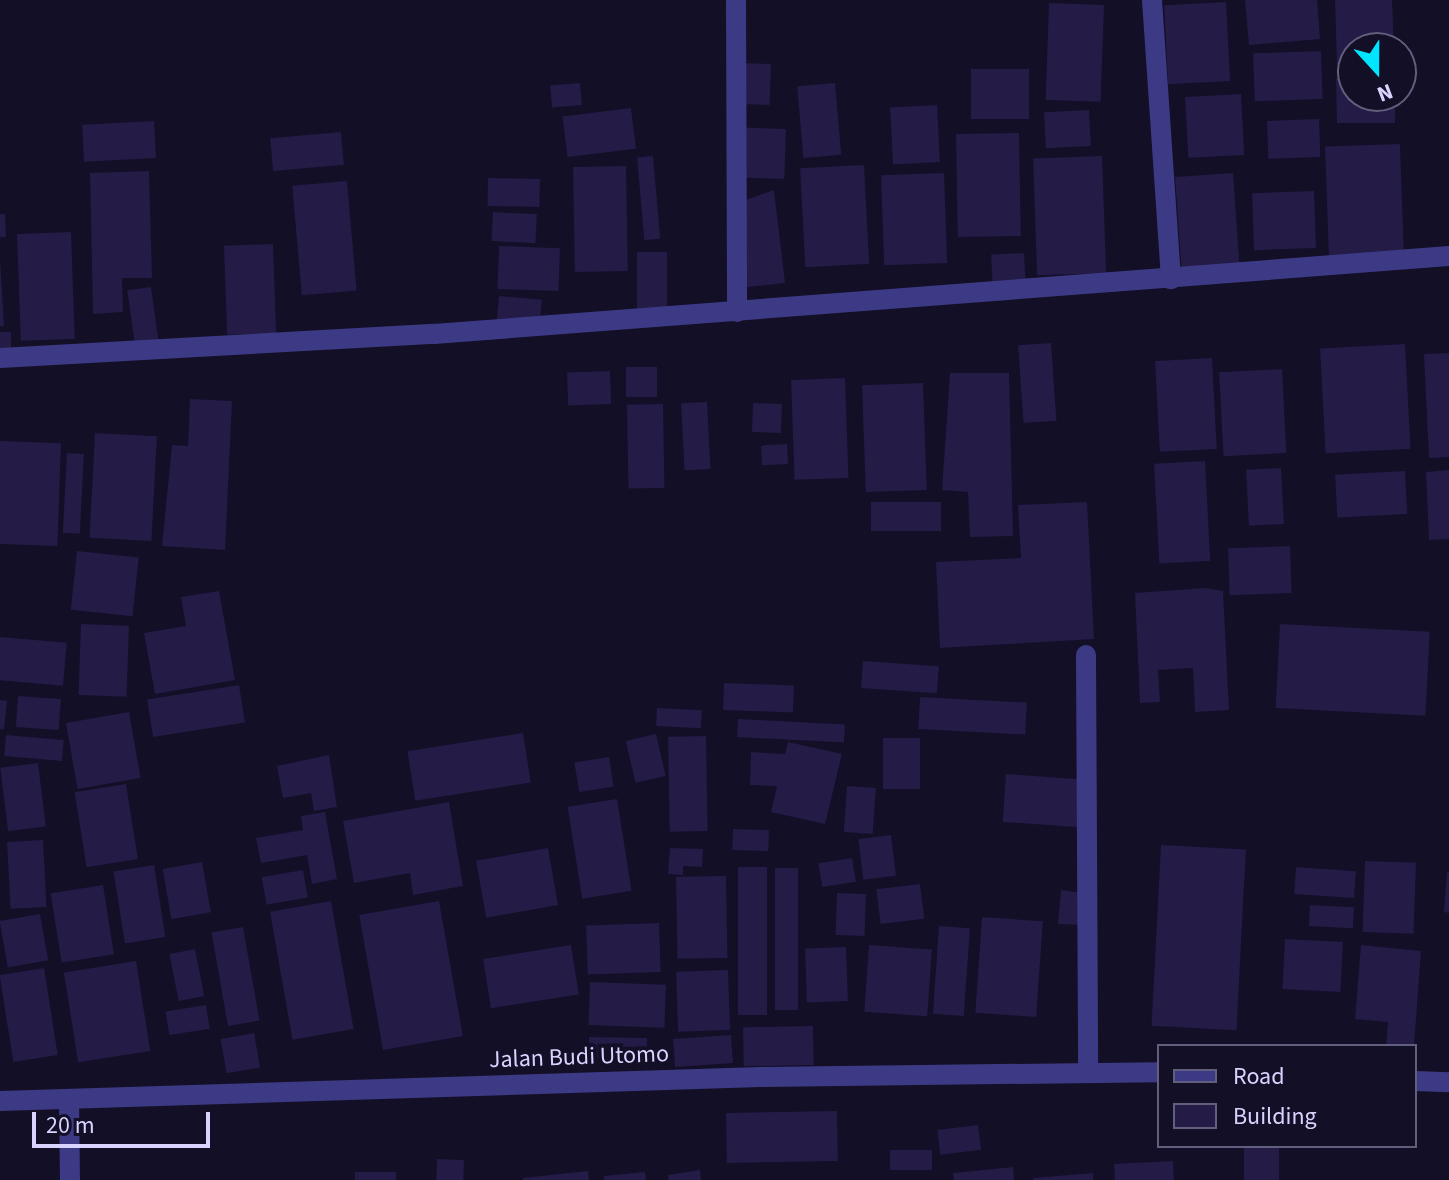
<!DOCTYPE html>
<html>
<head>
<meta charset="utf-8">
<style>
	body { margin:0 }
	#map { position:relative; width:1449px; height:1180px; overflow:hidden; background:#130f26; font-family:"Source Sans 3",sans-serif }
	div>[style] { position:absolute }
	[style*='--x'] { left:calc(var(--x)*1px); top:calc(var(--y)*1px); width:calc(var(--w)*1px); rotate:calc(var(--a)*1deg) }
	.building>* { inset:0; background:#241b47; transform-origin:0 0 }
	.minor>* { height:20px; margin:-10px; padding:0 10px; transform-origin:10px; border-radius:10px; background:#3d3a85 }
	span { translate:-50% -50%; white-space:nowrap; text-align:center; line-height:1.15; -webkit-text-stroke:8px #130f26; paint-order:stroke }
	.street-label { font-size:24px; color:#d9d4ff }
	.legend { position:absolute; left:1157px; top:1044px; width:260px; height:104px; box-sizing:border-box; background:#130f26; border:2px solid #625e7d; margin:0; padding:10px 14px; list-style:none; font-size:24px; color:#d9d4ff }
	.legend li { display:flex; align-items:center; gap:16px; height:40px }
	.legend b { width:40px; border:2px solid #625e7d }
	.north { position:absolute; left:1337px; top:32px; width:80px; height:80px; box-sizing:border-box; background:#130f26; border:2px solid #625e7d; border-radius:50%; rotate:159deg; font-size:22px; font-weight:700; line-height:32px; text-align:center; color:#d9d4ff }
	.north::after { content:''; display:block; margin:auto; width:28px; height:36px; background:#00e5ff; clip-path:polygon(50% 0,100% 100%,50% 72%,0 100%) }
	.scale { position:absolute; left:32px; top:1112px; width:178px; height:36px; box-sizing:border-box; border:4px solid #d9d4ff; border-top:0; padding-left:10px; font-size:24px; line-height:28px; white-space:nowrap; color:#d9d4ff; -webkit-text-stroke:6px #130f26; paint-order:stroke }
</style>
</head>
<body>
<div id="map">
	<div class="building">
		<i style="clip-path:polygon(1245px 0,1317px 0,1320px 39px,1249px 45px)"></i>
		<i style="clip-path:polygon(1335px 0,1392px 0,1394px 48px,1353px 48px,1353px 67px,1337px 68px)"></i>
		<i style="left:1226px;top:2px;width:79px;height:62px;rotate:87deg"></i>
		<i style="left:1049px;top:3px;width:55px;height:97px;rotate:2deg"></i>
		<i style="left:1321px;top:51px;width:48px;height:68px;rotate:88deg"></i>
		<i style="left:740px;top:63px;width:31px;height:41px;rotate:2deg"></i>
		<i style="left:1029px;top:69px;width:50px;height:58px;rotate:90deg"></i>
		<i style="clip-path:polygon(1336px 79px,1353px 79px,1353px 96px,1395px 96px,1395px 123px,1337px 123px)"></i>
		<i style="left:580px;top:83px;width:22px;height:30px;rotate:85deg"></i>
		<i style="left:835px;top:83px;width:72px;height:38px;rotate:85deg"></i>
		<i style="left:1241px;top:94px;width:61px;height:56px;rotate:87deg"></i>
		<i style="left:937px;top:105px;width:57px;height:47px;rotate:87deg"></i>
		<i style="left:631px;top:108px;width:41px;height:69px;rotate:83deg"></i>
		<i style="left:1089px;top:110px;width:36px;height:45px;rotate:87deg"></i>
		<i style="left:1319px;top:119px;width:38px;height:52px;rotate:88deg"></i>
		<i style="left:154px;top:121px;width:37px;height:72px;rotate:87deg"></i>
		<i style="left:786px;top:129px;width:50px;height:47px;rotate:92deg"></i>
		<i style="left:341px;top:132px;width:33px;height:71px;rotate:85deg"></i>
		<i style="left:1019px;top:133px;width:103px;height:63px;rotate:89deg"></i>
		<i style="left:1400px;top:144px;width:115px;height:75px;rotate:88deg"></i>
		<i style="left:653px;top:156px;width:83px;height:16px;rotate:85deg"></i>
		<i style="left:1102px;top:156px;width:117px;height:69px;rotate:88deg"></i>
		<i style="left:864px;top:165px;width:99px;height:64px;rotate:87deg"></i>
		<i style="left:626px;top:166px;width:105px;height:53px;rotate:89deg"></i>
		<i style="clip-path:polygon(149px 171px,152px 278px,122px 278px,123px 312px,93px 314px,90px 173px)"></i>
		<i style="left:944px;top:173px;width:90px;height:63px;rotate:88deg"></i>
		<i style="left:1233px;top:173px;width:95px;height:58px;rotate:86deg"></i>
		<i style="left:488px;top:178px;width:52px;height:28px;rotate:1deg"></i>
		<i style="left:347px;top:181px;width:110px;height:55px;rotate:85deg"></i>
		<i style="clip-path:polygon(774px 190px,785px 283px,739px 288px,740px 202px)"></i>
		<i style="left:1314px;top:191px;width:57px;height:62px;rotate:88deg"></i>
		<i style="left:493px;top:212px;width:44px;height:29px;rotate:3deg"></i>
		<i style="clip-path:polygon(0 214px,5px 214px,6px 237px,0 237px)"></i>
		<i style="left:71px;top:232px;width:107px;height:54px;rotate:88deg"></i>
		<i style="left:273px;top:244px;width:89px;height:49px;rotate:88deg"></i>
		<i style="left:499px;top:246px;width:61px;height:43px;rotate:2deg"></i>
		<i style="left:637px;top:252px;width:30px;height:57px"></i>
		<i style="left:1024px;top:253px;width:33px;height:33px;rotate:87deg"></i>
		<i style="clip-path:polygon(0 259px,4px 326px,0 326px)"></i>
		<i style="left:151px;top:287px;width:59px;height:24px;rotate:82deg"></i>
		<i style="left:499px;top:296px;width:43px;height:24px;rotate:5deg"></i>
		<i style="left:0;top:332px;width:11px;height:22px"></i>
		<i style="left:1051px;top:343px;width:78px;height:33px;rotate:86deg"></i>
		<i style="left:1405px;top:344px;width:105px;height:85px;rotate:87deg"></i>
		<i style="clip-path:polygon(1449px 353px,1449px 457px,1429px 458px,1424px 354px)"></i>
		<i style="left:1212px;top:358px;width:91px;height:57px;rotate:87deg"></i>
		<i style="left:626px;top:367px;width:31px;height:30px"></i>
		<i style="left:1282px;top:369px;width:84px;height:63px;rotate:87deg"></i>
		<i style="left:610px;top:371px;width:33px;height:43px;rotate:88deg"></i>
		<i style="clip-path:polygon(950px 373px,1009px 373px,1013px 536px,970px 537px,968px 492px,942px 490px)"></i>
		<i style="left:845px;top:378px;width:100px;height:54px;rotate:88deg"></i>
		<i style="left:923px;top:383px;width:107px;height:61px;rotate:88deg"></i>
		<i style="clip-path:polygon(190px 399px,232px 401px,225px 550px,162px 546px,172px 445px,188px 446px)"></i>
		<i style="left:707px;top:402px;width:67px;height:26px;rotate:87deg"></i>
		<i style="left:753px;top:403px;width:29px;height:29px;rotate:2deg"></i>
		<i style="left:663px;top:404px;width:84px;height:36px;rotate:89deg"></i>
		<i style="left:95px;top:433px;width:62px;height:105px;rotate:3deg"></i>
		<i style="left:0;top:441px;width:61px;height:103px;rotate:2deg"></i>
		<i style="left:787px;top:444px;width:20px;height:26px;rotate:87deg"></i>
		<i style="left:67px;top:453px;width:17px;height:80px;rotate:3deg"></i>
		<i style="left:1205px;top:461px;width:100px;height:51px;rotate:87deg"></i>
		<i style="left:1281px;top:468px;width:56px;height:35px;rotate:87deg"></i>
		<i style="clip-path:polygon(1449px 470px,1449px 539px,1429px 540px,1426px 472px)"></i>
		<i style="left:1405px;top:471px;width:43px;height:70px;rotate:87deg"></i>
		<i style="left:871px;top:502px;width:70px;height:29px"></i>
		<i style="clip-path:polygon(1087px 502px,1094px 639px,940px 648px,936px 562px,1021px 558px,1018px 505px)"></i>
		<i style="left:1290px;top:546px;width:47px;height:62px;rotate:88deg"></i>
		<i style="left:77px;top:551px;width:62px;height:59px;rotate:6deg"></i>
		<i style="clip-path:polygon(1205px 588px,1223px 591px,1229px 710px,1195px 712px,1193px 668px,1158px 670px,1160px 702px,1140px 703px,1135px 593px)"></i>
		<i style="clip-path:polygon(219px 591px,235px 680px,155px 694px,144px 633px,186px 626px,181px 597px)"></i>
		<i style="left:81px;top:624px;width:48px;height:71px;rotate:2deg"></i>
		<i style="left:1280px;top:624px;width:150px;height:84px;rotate:3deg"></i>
		<i style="left:0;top:637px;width:67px;height:43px;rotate:5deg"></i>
		<i style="left:863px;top:661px;width:76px;height:27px;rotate:4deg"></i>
		<i style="left:724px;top:683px;width:70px;height:27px;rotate:2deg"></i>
		<i style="left:239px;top:685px;width:38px;height:93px;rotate:81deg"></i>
		<i style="left:18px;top:696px;width:43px;height:31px;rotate:4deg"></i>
		<i style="left:920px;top:697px;width:107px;height:32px;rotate:3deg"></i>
		<i style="clip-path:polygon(0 700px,7px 701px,4px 729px,0 729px)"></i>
		<i style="left:657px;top:708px;width:45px;height:18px;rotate:3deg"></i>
		<i style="left:129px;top:712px;width:67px;height:64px;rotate:80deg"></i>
		<i style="left:738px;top:719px;width:107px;height:18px;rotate:3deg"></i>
		<i style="left:523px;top:733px;width:50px;height:117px;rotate:81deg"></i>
		<i style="left:656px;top:734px;width:43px;height:31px;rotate:77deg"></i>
		<i style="left:6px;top:735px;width:58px;height:21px;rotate:5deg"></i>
		<i style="left:706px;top:736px;width:95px;height:38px;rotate:89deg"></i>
		<i style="left:883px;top:738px;width:37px;height:51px"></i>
		<i style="clip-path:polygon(788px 742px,842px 754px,825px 824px,771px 812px,777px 786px,750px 785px,751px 752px,785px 754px)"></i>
		<i style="clip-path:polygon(329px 755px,337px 807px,314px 811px,311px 793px,283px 798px,277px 766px)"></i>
		<i style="left:609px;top:757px;width:30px;height:35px;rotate:81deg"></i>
		<i style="left:38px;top:763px;width:64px;height:38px;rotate:83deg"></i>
		<i style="left:1006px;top:774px;width:81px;height:48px;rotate:4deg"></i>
		<i style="left:126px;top:784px;width:76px;height:52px;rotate:81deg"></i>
		<i style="left:847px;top:786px;width:29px;height:46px;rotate:4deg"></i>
		<i style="left:617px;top:799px;width:93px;height:50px;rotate:81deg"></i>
		<i style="clip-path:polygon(449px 802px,463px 886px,413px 895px,410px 873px,354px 883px,343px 821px)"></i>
		<i style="clip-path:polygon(325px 812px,337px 879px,312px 884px,307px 855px,261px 863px,256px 838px,303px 830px,301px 816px)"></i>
		<i style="left:733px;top:829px;width:36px;height:21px;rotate:2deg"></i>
		<i style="left:891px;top:835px;width:41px;height:33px;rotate:83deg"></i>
		<i style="left:43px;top:840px;width:67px;height:36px;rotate:87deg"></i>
		<i style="left:1161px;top:845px;width:85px;height:181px;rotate:3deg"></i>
		<i style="left:548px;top:848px;width:58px;height:73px;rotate:80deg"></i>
		<i style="clip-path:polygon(670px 848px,703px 849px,702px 867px,683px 866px,683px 875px,668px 874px)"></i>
		<i style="left:852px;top:858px;width:24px;height:34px;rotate:81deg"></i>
		<i style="left:1365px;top:861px;width:51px;height:71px;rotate:2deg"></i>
		<i style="left:202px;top:862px;width:51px;height:40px;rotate:80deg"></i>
		<i style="left:154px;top:865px;width:73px;height:41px;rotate:81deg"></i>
		<i style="left:738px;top:867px;width:29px;height:148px"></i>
		<i style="left:1296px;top:867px;width:60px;height:27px;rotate:4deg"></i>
		<i style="left:775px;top:868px;width:23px;height:142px"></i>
		<i style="left:303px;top:870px;width:28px;height:42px;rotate:80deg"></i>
		<i style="clip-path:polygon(1447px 872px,1449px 872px,1449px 913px,1444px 912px)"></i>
		<i style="left:726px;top:876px;width:82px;height:50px;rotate:89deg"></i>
		<i style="left:920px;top:884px;width:35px;height:44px;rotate:83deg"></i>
		<i style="left:103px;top:885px;width:70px;height:53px;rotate:81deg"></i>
		<i style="clip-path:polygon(1061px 890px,1088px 894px,1088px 925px,1058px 924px)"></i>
		<i style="left:837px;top:893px;width:29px;height:42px;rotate:2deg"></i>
		<i style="left:331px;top:901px;width:130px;height:62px;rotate:80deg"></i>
		<i style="left:439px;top:901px;width:137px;height:81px;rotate:80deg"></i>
		<i style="left:1310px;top:905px;width:44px;height:21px;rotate:3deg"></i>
		<i style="left:40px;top:914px;width:47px;height:41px;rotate:80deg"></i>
		<i style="left:982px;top:917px;width:61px;height:96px;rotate:4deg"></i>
		<i style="left:659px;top:923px;width:49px;height:73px;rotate:88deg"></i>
		<i style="left:939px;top:926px;width:31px;height:88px;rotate:4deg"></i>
		<i style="left:243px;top:927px;width:95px;height:32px;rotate:80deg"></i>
		<i style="left:1285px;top:939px;width:58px;height:50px;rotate:3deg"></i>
		<i style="left:571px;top:945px;width:50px;height:89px;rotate:81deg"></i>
		<i style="left:869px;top:945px;width:63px;height:67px;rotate:4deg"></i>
		<i style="clip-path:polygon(1361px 945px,1421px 951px,1414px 1046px,1386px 1046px,1388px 1022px,1355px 1019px)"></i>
		<i style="left:846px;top:947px;width:54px;height:41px;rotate:88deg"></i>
		<i style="left:195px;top:949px;width:48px;height:26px;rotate:79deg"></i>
		<i style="left:136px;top:961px;width:91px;height:73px;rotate:81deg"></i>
		<i style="left:44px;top:968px;width:88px;height:45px;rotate:81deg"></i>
		<i style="left:728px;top:970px;width:60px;height:52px;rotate:88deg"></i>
		<i style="left:590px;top:982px;width:76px;height:43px;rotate:2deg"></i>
		<i style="left:206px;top:1005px;width:24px;height:41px;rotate:81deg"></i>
		<i style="left:813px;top:1026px;width:39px;height:70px;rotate:89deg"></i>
		<i style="left:254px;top:1033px;width:35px;height:34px;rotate:80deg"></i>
		<i style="left:731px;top:1035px;width:28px;height:58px;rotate:86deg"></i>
		<i style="left:589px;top:1037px;width:58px;height:22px;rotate:1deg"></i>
		<i style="left:837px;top:1111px;width:50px;height:111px;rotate:89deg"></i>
		<i style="left:978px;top:1125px;width:25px;height:41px;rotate:83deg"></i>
		<i style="left:1244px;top:1146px;width:35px;height:34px"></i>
		<i style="left:932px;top:1150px;width:20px;height:42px;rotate:90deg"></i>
		<i style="left:437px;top:1159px;width:27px;height:21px;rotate:2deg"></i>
		<i style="left:1173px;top:1161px;width:19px;height:59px;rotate:87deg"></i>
		<i style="clip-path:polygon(1013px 1167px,1014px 1180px,954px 1180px,953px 1173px)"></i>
		<i style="clip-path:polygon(700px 1170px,701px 1180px,669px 1180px,668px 1175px)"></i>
		<i style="clip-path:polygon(588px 1171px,589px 1180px,523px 1180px,523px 1178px)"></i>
		<i style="left:396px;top:1172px;width:8px;height:41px;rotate:90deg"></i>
		<i style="clip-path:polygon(645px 1172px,646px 1180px,604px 1180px,604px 1176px)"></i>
		<i style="clip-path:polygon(1093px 1173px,1093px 1180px,1033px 1180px,1033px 1178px)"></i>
	</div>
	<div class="minor">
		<i style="--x:736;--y:0;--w:312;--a:89.8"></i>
		<i style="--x:1152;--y:0;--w:280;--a:86.1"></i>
		<i style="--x:0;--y:358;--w:435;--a:-3.2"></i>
		<i style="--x:434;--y:334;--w:1018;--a:-4.39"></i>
		<i style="--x:1086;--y:655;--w:414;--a:89.7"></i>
		<i style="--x:1415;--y:1081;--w:34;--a:2"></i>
		<i style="--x:69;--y:1100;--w:80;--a:89.3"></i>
		<i style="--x:0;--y:1101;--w:761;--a:-1.81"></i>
		<i style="--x:761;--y:1077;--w:398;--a:-0.7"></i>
	</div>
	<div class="street-label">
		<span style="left:579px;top:1057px;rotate:-2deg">Jalan Budi Utomo</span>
	</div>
	<ul class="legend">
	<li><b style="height:10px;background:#3d3a85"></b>Road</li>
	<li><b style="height:22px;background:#241b47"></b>Building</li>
	</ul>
	<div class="north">N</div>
	<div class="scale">20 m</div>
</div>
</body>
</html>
